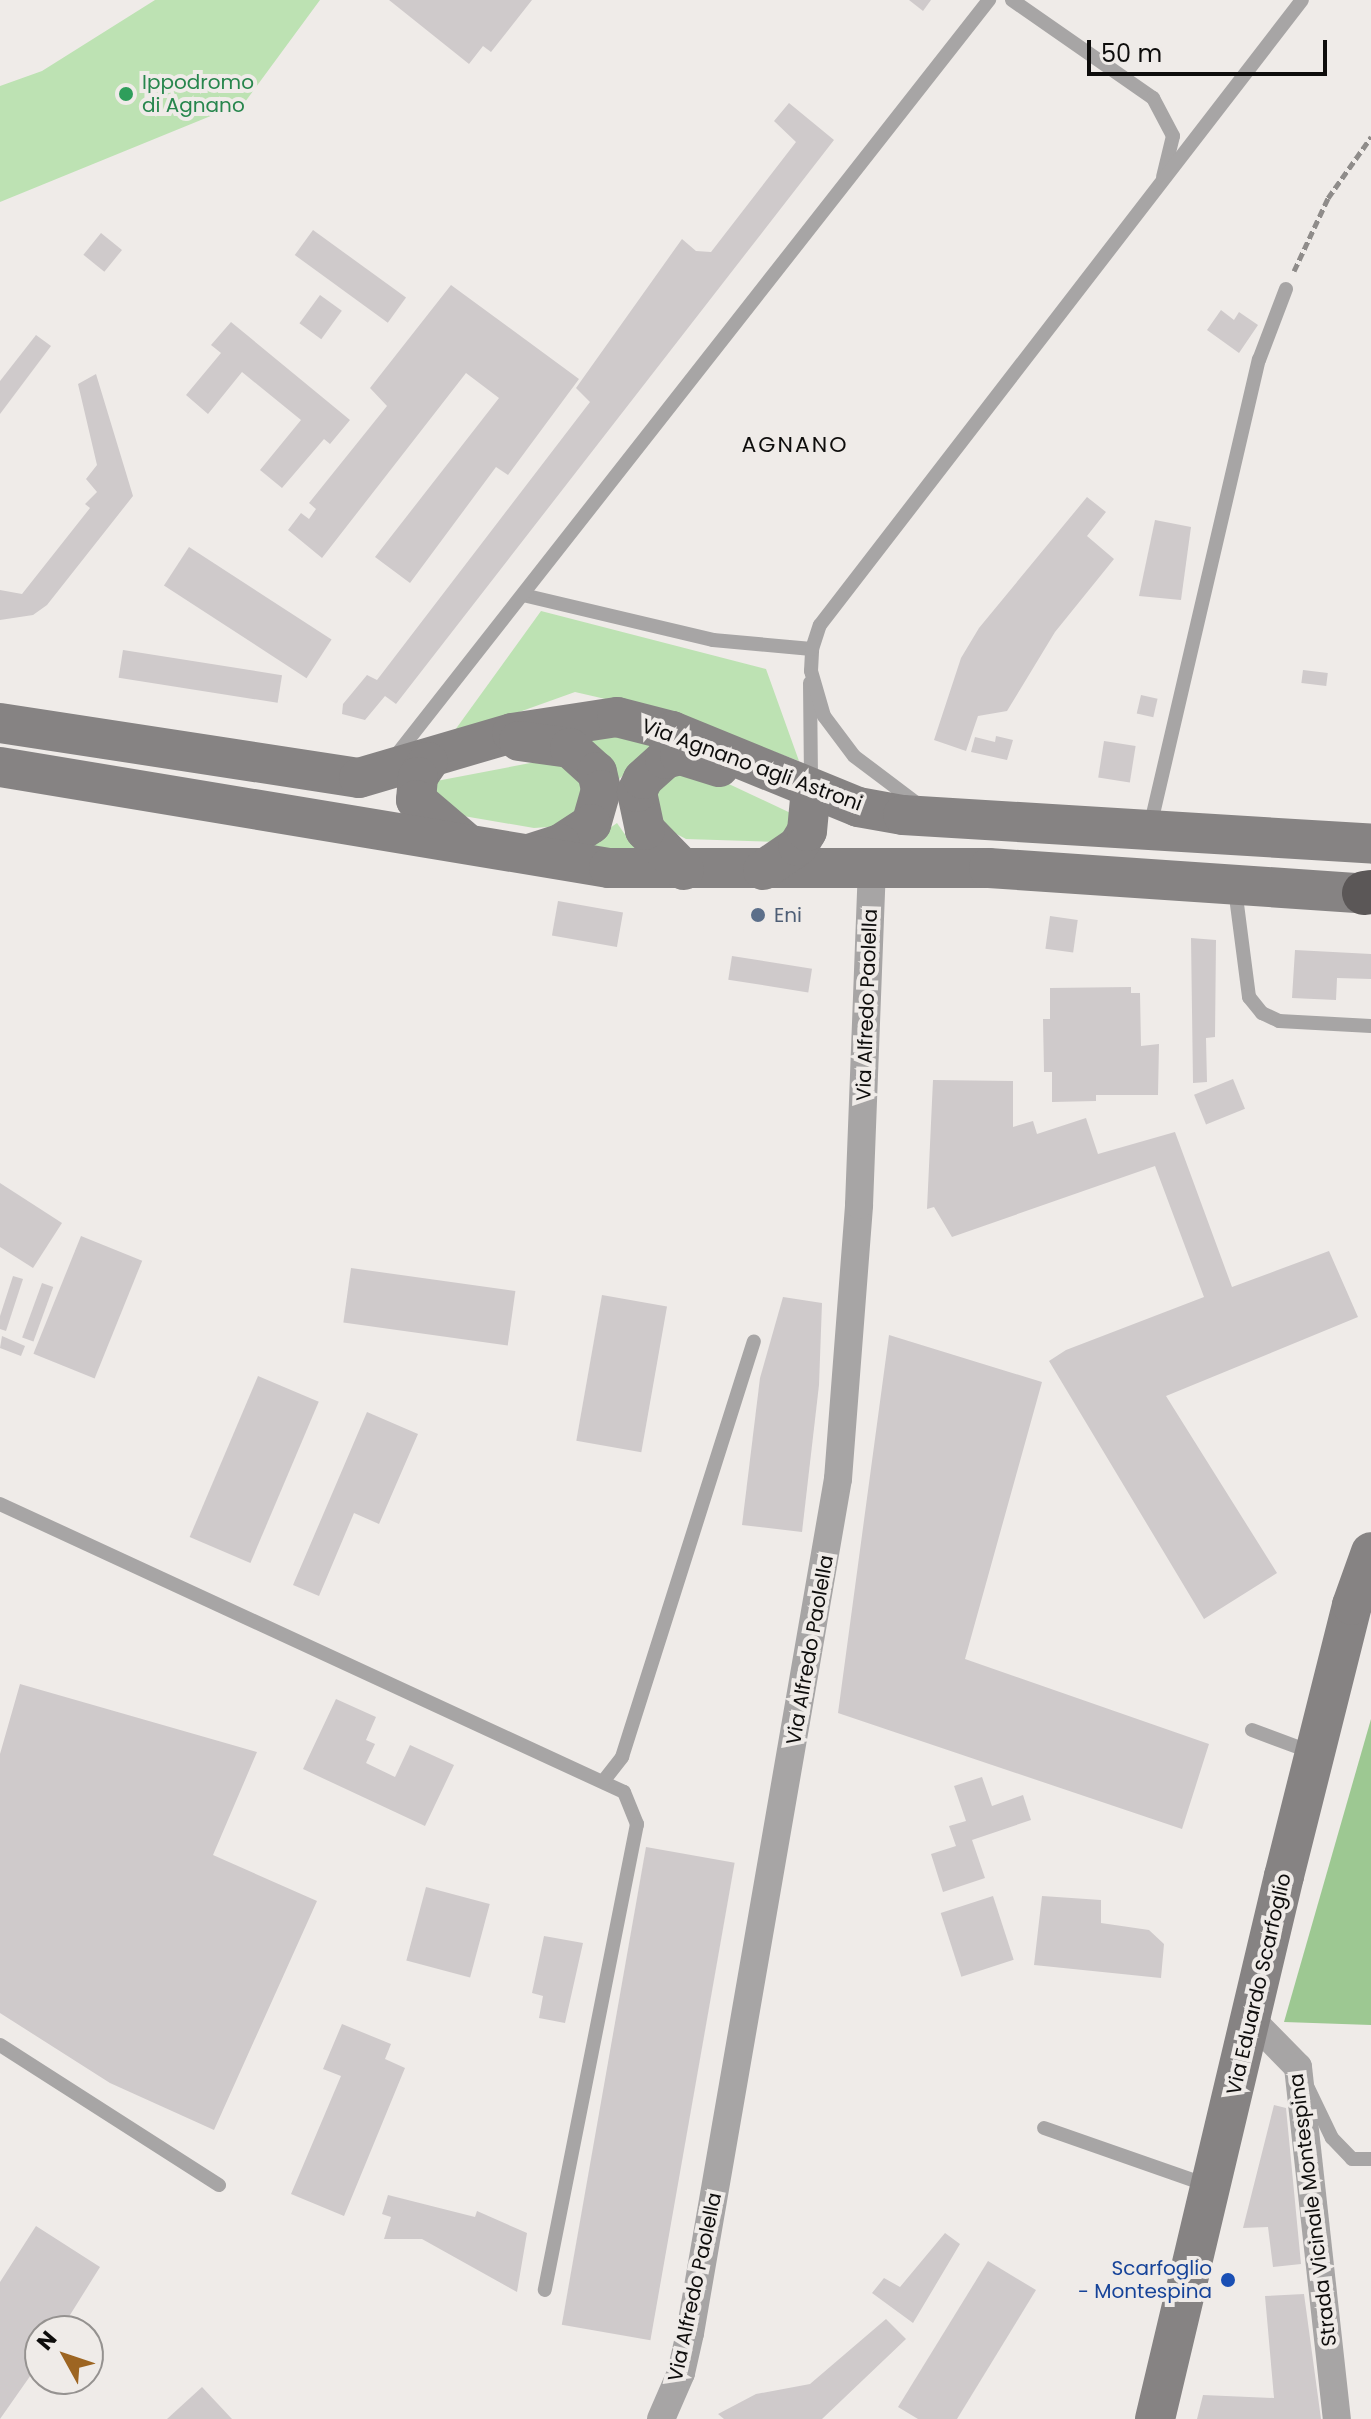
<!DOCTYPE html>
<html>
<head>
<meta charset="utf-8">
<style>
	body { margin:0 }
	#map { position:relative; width:1371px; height:2419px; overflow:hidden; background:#efebe8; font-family:Poppins,sans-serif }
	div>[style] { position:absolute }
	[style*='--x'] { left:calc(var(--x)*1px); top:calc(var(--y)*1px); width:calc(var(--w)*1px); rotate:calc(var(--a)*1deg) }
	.green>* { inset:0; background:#bde2b3 }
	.forest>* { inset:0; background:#9dc892 }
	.building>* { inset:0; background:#cfcacb; transform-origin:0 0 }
	.path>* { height:5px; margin-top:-2.5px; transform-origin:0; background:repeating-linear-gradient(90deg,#8f8c8a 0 8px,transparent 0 12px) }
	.lane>* { height:14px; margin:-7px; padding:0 7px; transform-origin:7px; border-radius:7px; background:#a7a5a5 }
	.street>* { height:28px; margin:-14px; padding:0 14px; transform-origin:14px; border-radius:14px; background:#a7a5a5 }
	.secondary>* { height:40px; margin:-20px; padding:0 20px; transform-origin:20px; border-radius:20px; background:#868383 }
	.highway>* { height:44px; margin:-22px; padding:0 22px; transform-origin:22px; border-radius:22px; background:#5b5757 }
	.dots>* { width:22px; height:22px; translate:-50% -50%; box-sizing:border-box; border:4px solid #efebe8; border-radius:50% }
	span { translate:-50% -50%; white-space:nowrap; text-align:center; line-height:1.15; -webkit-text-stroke:8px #efebe8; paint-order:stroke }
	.leisure-label { font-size:20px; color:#27864d }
	.left { translate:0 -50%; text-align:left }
	.street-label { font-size:20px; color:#0e0d0c }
	.service-label { font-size:20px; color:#4e5e75 }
	.transit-label { font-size:20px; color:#164399 }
	.right { translate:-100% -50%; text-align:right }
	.neighbourhood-label { font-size:22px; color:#0e0d0c; letter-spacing:2px }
	.north { position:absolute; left:24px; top:2315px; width:80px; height:80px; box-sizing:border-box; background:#efebe8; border:2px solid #959290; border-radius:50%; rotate:310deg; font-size:22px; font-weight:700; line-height:32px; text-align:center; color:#0e0d0c }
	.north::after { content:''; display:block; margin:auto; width:28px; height:36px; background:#9d6522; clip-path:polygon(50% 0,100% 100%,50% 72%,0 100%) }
	.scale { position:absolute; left:1087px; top:40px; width:240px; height:36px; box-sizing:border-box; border:4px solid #0e0d0c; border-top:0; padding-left:10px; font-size:24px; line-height:28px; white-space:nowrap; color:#0e0d0c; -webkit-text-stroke:6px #efebe8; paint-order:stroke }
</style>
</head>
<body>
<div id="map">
	<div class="green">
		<i style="clip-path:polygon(155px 0,320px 0,245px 102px,0 202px,0 86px,42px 71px)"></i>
		<i style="clip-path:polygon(541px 611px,766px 669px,799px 761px,675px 715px,575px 692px,450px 737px)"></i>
		<i style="clip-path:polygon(614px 730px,673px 745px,648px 751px,616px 782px,574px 737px)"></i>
		<i style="clip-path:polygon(546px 760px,574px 769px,584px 795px,579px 812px,562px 826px,534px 828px,446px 813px,426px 783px)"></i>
		<i style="clip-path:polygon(699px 770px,797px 816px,780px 842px,686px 839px,667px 829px,653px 810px,655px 790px,670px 775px)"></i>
		<i style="clip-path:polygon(617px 823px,640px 856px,582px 848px)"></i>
	</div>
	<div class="forest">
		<i style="clip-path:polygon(1371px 1719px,1371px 2025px,1284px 2022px)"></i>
	</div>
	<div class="building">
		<i style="clip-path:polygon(389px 0,532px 0,491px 52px,483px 46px,469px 64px)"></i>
		<i style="clip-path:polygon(909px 0,931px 0,923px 11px)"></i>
		<i style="clip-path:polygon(789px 103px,834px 140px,396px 704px,385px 696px,365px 720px,342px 714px,343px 704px,367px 675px,377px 680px,590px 402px,576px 388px,682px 239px,696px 251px,711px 252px,796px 142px,774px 121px)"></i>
		<i style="left:313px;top:230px;width:115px;height:31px;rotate:36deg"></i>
		<i style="left:101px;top:233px;width:27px;height:28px;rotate:39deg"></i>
		<i style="clip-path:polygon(451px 285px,579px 379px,508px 475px,496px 467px,410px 583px,375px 557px,499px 398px,466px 373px,322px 558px,288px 530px,301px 513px,309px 519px,316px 509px,309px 503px,387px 406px,370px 388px)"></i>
		<i style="left:320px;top:295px;width:27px;height:35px;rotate:36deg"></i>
		<i style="clip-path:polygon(1221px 310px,1234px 320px,1239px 312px,1258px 325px,1239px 353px,1207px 330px)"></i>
		<i style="clip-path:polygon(231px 322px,350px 420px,330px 444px,324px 439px,282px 488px,260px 470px,301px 420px,242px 372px,208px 414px,186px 395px,221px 353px,211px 345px)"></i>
		<i style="clip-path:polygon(36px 335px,51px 346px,0 414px,0 381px)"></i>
		<i style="clip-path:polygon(96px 374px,133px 496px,47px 605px,33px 615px,0 620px,0 590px,22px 594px,90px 508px,85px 504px,97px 492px,86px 479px,97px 465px,78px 384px)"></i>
		<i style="clip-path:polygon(1087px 497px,1106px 512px,1087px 536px,1114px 559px,1055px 632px,1007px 711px,978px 716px,966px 751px,934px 740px,961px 658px,979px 628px)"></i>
		<i style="clip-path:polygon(1155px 520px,1191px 527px,1181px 600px,1139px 596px)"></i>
		<i style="left:189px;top:547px;width:170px;height:46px;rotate:33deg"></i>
		<i style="left:123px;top:650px;width:161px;height:28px;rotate:9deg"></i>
		<i style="left:1303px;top:670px;width:25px;height:13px;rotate:7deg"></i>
		<i style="left:1141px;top:695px;width:17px;height:19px;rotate:13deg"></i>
		<i style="clip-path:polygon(996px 736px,1013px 740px,1007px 760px,971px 752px,975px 737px,995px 742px)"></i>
		<i style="left:1104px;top:741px;width:32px;height:37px;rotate:9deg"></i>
		<i style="left:558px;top:901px;width:66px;height:35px;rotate:10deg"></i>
		<i style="left:1050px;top:916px;width:28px;height:33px;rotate:8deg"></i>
		<i style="clip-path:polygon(1191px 938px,1216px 940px,1215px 1037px,1206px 1038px,1207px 1082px,1193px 1083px)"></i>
		<i style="clip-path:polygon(1295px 950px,1371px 954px,1371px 979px,1337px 978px,1336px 1000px,1292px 998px)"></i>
		<i style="left:732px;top:956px;width:81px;height:24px;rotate:9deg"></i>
		<i style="clip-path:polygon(1131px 987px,1131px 993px,1140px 993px,1141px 1046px,1159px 1044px,1158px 1095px,1096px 1095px,1096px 1101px,1052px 1102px,1052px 1072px,1044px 1072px,1043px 1019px,1050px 1019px,1050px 988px)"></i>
		<i style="left:1233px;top:1079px;width:32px;height:42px;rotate:68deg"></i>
		<i style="clip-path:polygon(933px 1080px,1013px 1081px,1013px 1127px,1033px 1121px,1037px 1134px,1086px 1118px,1098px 1154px,1175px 1132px,1232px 1287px,1329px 1251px,1358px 1317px,1166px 1396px,1277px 1573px,1204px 1619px,1049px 1361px,1066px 1350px,1204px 1297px,1155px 1166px,952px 1237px,934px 1207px,927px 1209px)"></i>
		<i style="clip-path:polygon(0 1183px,62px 1223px,33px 1268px,0 1247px)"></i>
		<i style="left:81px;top:1236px;width:66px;height:127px;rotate:22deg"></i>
		<i style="left:351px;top:1268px;width:166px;height:55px;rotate:8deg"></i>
		<i style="clip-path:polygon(13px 1276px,23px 1279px,6px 1331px,0 1329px,0 1316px)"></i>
		<i style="left:42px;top:1283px;width:12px;height:58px;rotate:20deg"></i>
		<i style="left:602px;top:1295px;width:66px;height:148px;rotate:10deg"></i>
		<i style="clip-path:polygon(783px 1297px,822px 1303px,819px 1385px,802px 1532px,742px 1525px,760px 1378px)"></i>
		<i style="clip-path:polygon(889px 1335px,1042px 1382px,965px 1659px,1209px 1744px,1182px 1829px,838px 1713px)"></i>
		<i style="clip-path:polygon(2px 1336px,25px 1346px,21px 1356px,0 1348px)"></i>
		<i style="left:258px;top:1376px;width:66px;height:175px;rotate:23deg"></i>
		<i style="clip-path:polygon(367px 1412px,418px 1434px,379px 1524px,354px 1513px,319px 1596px,293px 1585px)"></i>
		<i style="clip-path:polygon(20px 1684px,257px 1752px,213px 1855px,317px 1901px,214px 2130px,110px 2083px,0 2013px,0 1754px)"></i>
		<i style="clip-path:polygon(336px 1699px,376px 1717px,366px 1740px,375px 1744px,366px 1763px,395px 1777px,410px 1745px,454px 1765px,425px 1826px,303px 1769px)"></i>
		<i style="clip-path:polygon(982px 1777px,992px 1806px,1023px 1795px,1031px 1820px,972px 1840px,985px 1878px,943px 1892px,931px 1854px,956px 1846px,949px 1826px,966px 1821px,954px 1786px)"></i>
		<i style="left:646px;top:1847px;width:90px;height:485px;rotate:10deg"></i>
		<i style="left:426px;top:1887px;width:66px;height:76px;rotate:15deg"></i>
		<i style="left:993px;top:1896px;width:67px;height:55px;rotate:72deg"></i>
		<i style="clip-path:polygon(1042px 1896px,1101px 1900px,1101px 1923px,1149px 1930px,1164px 1944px,1161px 1978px,1034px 1965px)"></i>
		<i style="clip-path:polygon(544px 1936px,583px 1943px,565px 2023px,539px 2018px,543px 1996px,532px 1993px)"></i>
		<i style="clip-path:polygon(342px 2024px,391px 2044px,385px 2059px,405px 2068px,344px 2216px,291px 2194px,341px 2076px,323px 2069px)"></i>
		<i style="clip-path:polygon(1274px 2105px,1286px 2108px,1301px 2264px,1273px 2267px,1268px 2227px,1243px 2228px)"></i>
		<i style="clip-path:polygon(388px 2195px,475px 2217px,477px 2211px,527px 2233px,517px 2292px,422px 2239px,384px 2239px,391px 2217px,382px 2214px)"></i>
		<i style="clip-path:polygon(36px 2226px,100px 2267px,60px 2331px,40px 2331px,40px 2362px,0 2419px,0 2282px)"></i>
		<i style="clip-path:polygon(945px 2233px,960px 2244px,913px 2323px,872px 2293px,884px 2278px,900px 2287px)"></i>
		<i style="clip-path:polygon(988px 2261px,1036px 2290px,957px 2419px,918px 2419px,898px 2407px)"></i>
		<i style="clip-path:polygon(1304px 2294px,1321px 2419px,1197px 2419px,1203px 2395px,1274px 2398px,1265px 2296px)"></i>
		<i style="clip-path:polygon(886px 2319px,906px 2339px,822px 2419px,724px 2419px,718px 2414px,756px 2394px,810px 2384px)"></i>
		<i style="clip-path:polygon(202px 2387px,232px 2419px,167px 2419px)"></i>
	</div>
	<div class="path">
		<i style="--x:1294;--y:271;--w:81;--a:-65"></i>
		<i style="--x:1328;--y:198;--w:75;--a:-54.8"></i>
	</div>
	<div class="lane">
		<i style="--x:1012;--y:0;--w:172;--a:34.8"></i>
		<i style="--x:1153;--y:98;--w:43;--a:62.2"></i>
		<i style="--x:1173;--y:136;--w:42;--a:103.7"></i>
		<i style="--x:523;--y:595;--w:195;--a:13.3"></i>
		<i style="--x:713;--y:640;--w:99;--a:5.2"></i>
		<i style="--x:810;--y:683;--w:102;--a:89.4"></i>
		<i style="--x:394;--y:758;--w:964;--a:-51.87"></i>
		<i style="--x:915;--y:802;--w:76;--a:-143"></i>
		<i style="--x:854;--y:756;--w:50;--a:-126.9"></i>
		<i style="--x:824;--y:716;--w:47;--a:-106.1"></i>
		<i style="--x:811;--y:671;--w:22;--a:-87"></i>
		<i style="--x:812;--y:649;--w:25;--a:-72"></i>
		<i style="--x:820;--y:625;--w:789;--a:-52.36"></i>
		<i style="--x:1150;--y:827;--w:480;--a:-76.9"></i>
		<i style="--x:1259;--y:360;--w:76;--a:-69.2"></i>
		<i style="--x:1235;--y:889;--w:109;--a:82.6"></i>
		<i style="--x:1249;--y:997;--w:21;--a:51"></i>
		<i style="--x:1262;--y:1013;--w:19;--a:25"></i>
		<i style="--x:1279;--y:1021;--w:92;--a:3.1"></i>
		<i style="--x:0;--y:1504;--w:687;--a:24.78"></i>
		<i style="--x:624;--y:1792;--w:35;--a:68"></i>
		<i style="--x:637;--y:1824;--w:475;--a:101.2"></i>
		<i style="--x:1252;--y:1730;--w:63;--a:20.4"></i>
		<i style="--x:605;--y:1779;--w:28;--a:-52"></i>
		<i style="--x:622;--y:1757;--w:436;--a:-72.4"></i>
		<i style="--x:0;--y:2045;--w:260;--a:32.6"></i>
		<i style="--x:1308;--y:2088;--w:55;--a:64.4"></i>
		<i style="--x:1332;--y:2138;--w:29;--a:46"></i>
		<i style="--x:1352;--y:2159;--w:19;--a:0"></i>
		<i style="--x:1044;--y:2128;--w:173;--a:19.3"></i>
	</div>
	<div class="street">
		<i style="--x:1251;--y:2019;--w:67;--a:45.6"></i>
		<i style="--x:1298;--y:2067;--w:354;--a:83.7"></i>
		<i style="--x:661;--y:2419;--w:50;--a:-66.5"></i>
		<i style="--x:681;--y:2373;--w:41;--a:-77.3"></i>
		<i style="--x:690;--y:2333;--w:867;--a:-80.17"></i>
		<i style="--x:838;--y:1479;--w:275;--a:-85.6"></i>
		<i style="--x:859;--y:1205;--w:336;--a:-87.8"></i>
	</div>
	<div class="secondary">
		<i style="--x:0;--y:723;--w:363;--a:8.7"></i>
		<i style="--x:359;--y:778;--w:159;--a:-16.4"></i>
		<i style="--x:512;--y:733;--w:106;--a:-8.7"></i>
		<i style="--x:617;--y:717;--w:57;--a:14.3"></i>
		<i style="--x:672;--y:731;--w:201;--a:22.2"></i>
		<i style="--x:858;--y:807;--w:46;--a:10.1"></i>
		<i style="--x:903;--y:815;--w:469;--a:3.5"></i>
		<i style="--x:519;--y:741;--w:51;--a:7.8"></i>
		<i style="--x:570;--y:748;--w:36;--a:42"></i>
		<i style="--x:597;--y:772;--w:18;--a:77"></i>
		<i style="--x:601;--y:790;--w:35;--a:106"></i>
		<i style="--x:591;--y:824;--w:37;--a:147"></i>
		<i style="--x:560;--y:844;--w:32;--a:162"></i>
		<i style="--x:428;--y:762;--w:18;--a:124"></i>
		<i style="--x:418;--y:777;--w:23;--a:95"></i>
		<i style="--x:416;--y:800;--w:62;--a:40.4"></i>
		<i style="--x:0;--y:767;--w:617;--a:9.42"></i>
		<i style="--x:609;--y:868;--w:380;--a:0"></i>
		<i style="--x:989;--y:868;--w:383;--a:3.9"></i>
		<i style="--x:684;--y:870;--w:56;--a:-134.3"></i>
		<i style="--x:645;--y:830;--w:39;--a:-102"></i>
		<i style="--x:637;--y:792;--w:14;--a:-65"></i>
		<i style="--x:643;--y:779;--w:30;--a:-42"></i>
		<i style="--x:665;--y:759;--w:16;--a:-15"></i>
		<i style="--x:680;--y:755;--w:41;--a:17.1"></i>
		<i style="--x:763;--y:870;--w:42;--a:-34.4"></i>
		<i style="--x:798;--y:846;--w:17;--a:-59"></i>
		<i style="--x:807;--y:831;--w:42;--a:-84.6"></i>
		<i style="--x:1155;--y:2419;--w:558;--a:-76.64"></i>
		<i style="--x:1284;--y:1876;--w:279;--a:-75.9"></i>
		<i style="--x:1352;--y:1605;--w:56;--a:-70.3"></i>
	</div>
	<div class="highway">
		<i style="--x:1364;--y:893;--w:7;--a:-8"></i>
	</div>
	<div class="dots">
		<i style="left:126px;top:94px;background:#2e9e5b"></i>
		<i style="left:758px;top:915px;background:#5c6f8a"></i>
		<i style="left:1228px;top:2280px;background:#1a4fb4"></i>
	</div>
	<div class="leisure-label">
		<span class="left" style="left:142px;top:94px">Ippodromo<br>di Agnano</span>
	</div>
	<div class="street-label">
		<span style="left:752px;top:765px;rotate:20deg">Via Agnano agli Astroni</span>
		<span style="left:867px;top:1005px;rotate:-88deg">Via Alfredo Paolella</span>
		<span style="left:810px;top:1650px;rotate:-80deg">Via Alfredo Paolella</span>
		<span style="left:1259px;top:1984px;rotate:-77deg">Via Eduardo Scarfoglio</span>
		<span style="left:1313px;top:2210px;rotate:-97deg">Strada Vicinale Montespina</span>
		<span style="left:695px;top:2287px;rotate:-78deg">Via Alfredo Paolella</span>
	</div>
	<div class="service-label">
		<span class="left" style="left:774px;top:915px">Eni</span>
	</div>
	<div class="transit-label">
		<span class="right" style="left:1212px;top:2280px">Scarfoglio<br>- Montespina</span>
	</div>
	<div class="neighbourhood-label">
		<span style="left:795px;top:445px">AGNANO</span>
	</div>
	<div class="north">N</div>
	<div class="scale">50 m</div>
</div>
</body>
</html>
